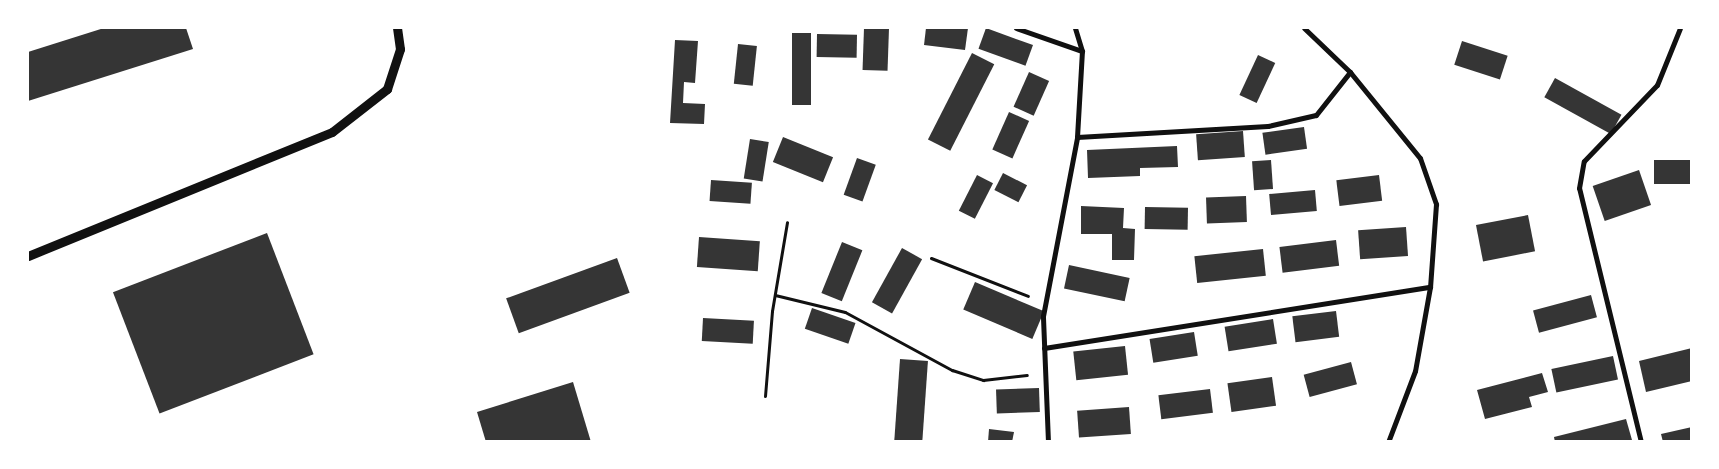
<!DOCTYPE html>
<html>
<head>
<meta charset="utf-8">
<style>
	body { margin:0 }
	#map { position:relative; width:1719px; height:469px; overflow:hidden; background:#fff; font-family:"DejaVu Sans",sans-serif }
	div>[style] { position:absolute }
	[style*='--x'] { left:calc(var(--x)*1px); top:calc(var(--y)*1px); width:calc(var(--w)*1px); rotate:calc(var(--a)*1deg) }
	.building>* { inset:0; background:#353535; transform-origin:0 0 }
	.path>* { height:3px; margin:-1.5px; padding:0 1.5px; transform-origin:1.5px; border-radius:1.5px; background:#111 }
	.minor>* { height:5px; margin:-2.5px; padding:0 2.5px; transform-origin:2.5px; border-radius:2.5px; background:#111 }
	.tertiary>* { height:9px; margin:-4.5px; padding:0 4.5px; transform-origin:4.5px; border-radius:4.5px; background:#111 }
	span { translate:-50% -50%; white-space:nowrap; text-align:center; line-height:1.15; -webkit-text-stroke:4px #fff; paint-order:stroke }
	.frame { position:absolute; inset:0; border:29px solid #fff; pointer-events:none }
</style>
</head>
<body>
<div id="map">
	<div class="building">
		<i style="clip-path:polygon(104px 28px,186px 28px,193px 49px,28px 101px,28px 52px)"></i>
		<i style="left:864px;top:28px;width:25px;height:42px;rotate:2deg"></i>
		<i style="clip-path:polygon(926px 28px,968px 28px,965px 50px,924px 45px)"></i>
		<i style="left:986px;top:28px;width:50px;height:22px;rotate:20deg"></i>
		<i style="left:792px;top:33px;width:19px;height:72px"></i>
		<i style="left:817px;top:34px;width:40px;height:23px;rotate:1deg"></i>
		<i style="clip-path:polygon(675px 40px,698px 41px,695px 83px,684px 82px,683px 103px,705px 104px,704px 124px,670px 123px)"></i>
		<i style="left:1462px;top:41px;width:48px;height:25px;rotate:18deg"></i>
		<i style="left:738px;top:44px;width:19px;height:40px;rotate:6deg"></i>
		<i style="left:972px;top:53px;width:25px;height:97px;rotate:27deg"></i>
		<i style="left:1258px;top:55px;width:19px;height:44px;rotate:25deg"></i>
		<i style="left:1029px;top:72px;width:22px;height:38px;rotate:24deg"></i>
		<i style="left:1555px;top:78px;width:76px;height:22px;rotate:29deg"></i>
		<i style="left:1009px;top:112px;width:22px;height:41px;rotate:24deg"></i>
		<i style="left:1304px;top:127px;width:22px;height:42px;rotate:82deg"></i>
		<i style="left:1243px;top:131px;width:26px;height:47px;rotate:86deg"></i>
		<i style="left:783px;top:137px;width:54px;height:27px;rotate:22deg"></i>
		<i style="left:750px;top:139px;width:19px;height:40px;rotate:9deg"></i>
		<i style="clip-path:polygon(1177px 146px,1178px 167px,1140px 168px,1140px 176px,1088px 178px,1087px 150px)"></i>
		<i style="left:857px;top:158px;width:20px;height:39px;rotate:20deg"></i>
		<i style="left:1271px;top:160px;width:29px;height:19px;rotate:86deg"></i>
		<i style="left:1654px;top:160px;width:38px;height:24px"></i>
		<i style="left:1639px;top:170px;width:37px;height:49px;rotate:71deg"></i>
		<i style="left:1003px;top:173px;width:27px;height:19px;rotate:27deg"></i>
		<i style="left:977px;top:175px;width:18px;height:40px;rotate:27deg"></i>
		<i style="left:1379px;top:175px;width:26px;height:43px;rotate:83deg"></i>
		<i style="left:711px;top:180px;width:41px;height:21px;rotate:4deg"></i>
		<i style="left:1315px;top:190px;width:21px;height:46px;rotate:85deg"></i>
		<i style="left:1246px;top:196px;width:26px;height:40px;rotate:88deg"></i>
		<i style="clip-path:polygon(1081px 206px,1124px 208px,1123px 228px,1135px 229px,1134px 260px,1112px 260px,1112px 234px,1081px 234px)"></i>
		<i style="left:1145px;top:207px;width:43px;height:22px;rotate:1deg"></i>
		<i style="left:1528px;top:215px;width:37px;height:53px;rotate:79deg"></i>
		<i style="left:1406px;top:227px;width:29px;height:48px;rotate:86deg"></i>
		<i style="left:267px;top:233px;width:130px;height:165px;rotate:69deg"></i>
		<i style="left:699px;top:237px;width:61px;height:30px;rotate:4deg"></i>
		<i style="left:1336px;top:240px;width:26px;height:57px;rotate:83deg"></i>
		<i style="left:842px;top:242px;width:22px;height:55px;rotate:22deg"></i>
		<i style="left:902px;top:248px;width:23px;height:62px;rotate:29deg"></i>
		<i style="left:1263px;top:249px;width:27px;height:69px;rotate:84deg"></i>
		<i style="left:617px;top:258px;width:37px;height:118px;rotate:70deg"></i>
		<i style="left:1069px;top:265px;width:62px;height:24px;rotate:12deg"></i>
		<i style="left:975px;top:282px;width:75px;height:30px;rotate:23deg"></i>
		<i style="left:1591px;top:295px;width:23px;height:60px;rotate:75deg"></i>
		<i style="left:812px;top:308px;width:46px;height:22px;rotate:19deg"></i>
		<i style="left:1336px;top:311px;width:26px;height:44px;rotate:83deg"></i>
		<i style="left:703px;top:318px;width:51px;height:23px;rotate:3deg"></i>
		<i style="left:1273px;top:319px;width:25px;height:49px;rotate:81deg"></i>
		<i style="left:1194px;top:332px;width:24px;height:45px;rotate:81deg"></i>
		<i style="left:1125px;top:346px;width:29px;height:52px;rotate:84deg"></i>
		<i style="clip-path:polygon(1692px 348px,1692px 381px,1646px 392px,1639px 361px)"></i>
		<i style="left:1613px;top:356px;width:24px;height:63px;rotate:78deg"></i>
		<i style="left:900px;top:359px;width:28px;height:83px;rotate:4deg"></i>
		<i style="left:1351px;top:362px;width:23px;height:49px;rotate:75deg"></i>
		<i style="clip-path:polygon(1542px 373px,1548px 392px,1529px 397px,1532px 407px,1485px 419px,1477px 390px)"></i>
		<i style="left:1272px;top:377px;width:29px;height:45px;rotate:82deg"></i>
		<i style="clip-path:polygon(573px 382px,591px 442px,486px 442px,477px 412px)"></i>
		<i style="left:1039px;top:388px;width:24px;height:43px;rotate:88deg"></i>
		<i style="left:1210px;top:389px;width:24px;height:52px;rotate:83deg"></i>
		<i style="left:1129px;top:407px;width:27px;height:52px;rotate:86deg"></i>
		<i style="clip-path:polygon(1626px 419px,1632px 440px,1555px 442px,1554px 437px)"></i>
		<i style="clip-path:polygon(1692px 427px,1692px 442px,1663px 442px,1661px 434px)"></i>
		<i style="clip-path:polygon(989px 429px,1014px 432px,1012px 442px,988px 442px)"></i>
	</div>
	<div class="path">
		<i style="--x:931;--y:258;--w:104;--a:21.4"></i>
		<i style="--x:775;--y:295;--w:72;--a:13.7"></i>
		<i style="--x:845;--y:312;--w:122;--a:28.5"></i>
		<i style="--x:952;--y:370;--w:33;--a:18"></i>
		<i style="--x:983;--y:380;--w:44;--a:-6.5"></i>
		<i style="--x:765;--y:396;--w:85;--a:-85.3"></i>
		<i style="--x:772;--y:311;--w:90;--a:-80.4"></i>
	</div>
	<div class="minor">
		<i style="--x:1016;--y:28;--w:70;--a:19.2"></i>
		<i style="--x:1082;--y:51;--w:24;--a:-107"></i>
		<i style="--x:1304;--y:28;--w:64;--a:43.7"></i>
		<i style="--x:1350;--y:72;--w:111;--a:50.9"></i>
		<i style="--x:1420;--y:158;--w:49;--a:70.8"></i>
		<i style="--x:1436;--y:204;--w:83;--a:94.1"></i>
		<i style="--x:1430;--y:287;--w:85;--a:100.1"></i>
		<i style="--x:1415;--y:371;--w:76;--a:110.8"></i>
		<i style="--x:1077;--y:137;--w:191;--a:-3.3"></i>
		<i style="--x:1268;--y:126;--w:49;--a:-12.9"></i>
		<i style="--x:1316;--y:115;--w:55;--a:-51.7"></i>
		<i style="--x:1044;--y:348;--w:391;--a:-9"></i>
		<i style="--x:1048;--y:442;--w:126;--a:-92.3"></i>
		<i style="--x:1043;--y:316;--w:182;--a:-79.2"></i>
		<i style="--x:1077;--y:137;--w:86;--a:-86.7"></i>
		<i style="--x:1641;--y:442;--w:261;--a:-103.7"></i>
		<i style="--x:1579;--y:188;--w:27;--a:-80"></i>
		<i style="--x:1584;--y:161;--w:105;--a:-46.2"></i>
		<i style="--x:1657;--y:85;--w:61;--a:-68"></i>
	</div>
	<div class="tertiary">
		<i style="--x:28;--y:256;--w:328;--a:-22.2"></i>
		<i style="--x:332;--y:132;--w:70;--a:-38"></i>
		<i style="--x:387;--y:89;--w:42;--a:-72"></i>
		<i style="--x:400;--y:49;--w:21;--a:-98"></i>
	</div>
	<div class="frame"></div>
</div>
</body>
</html>
